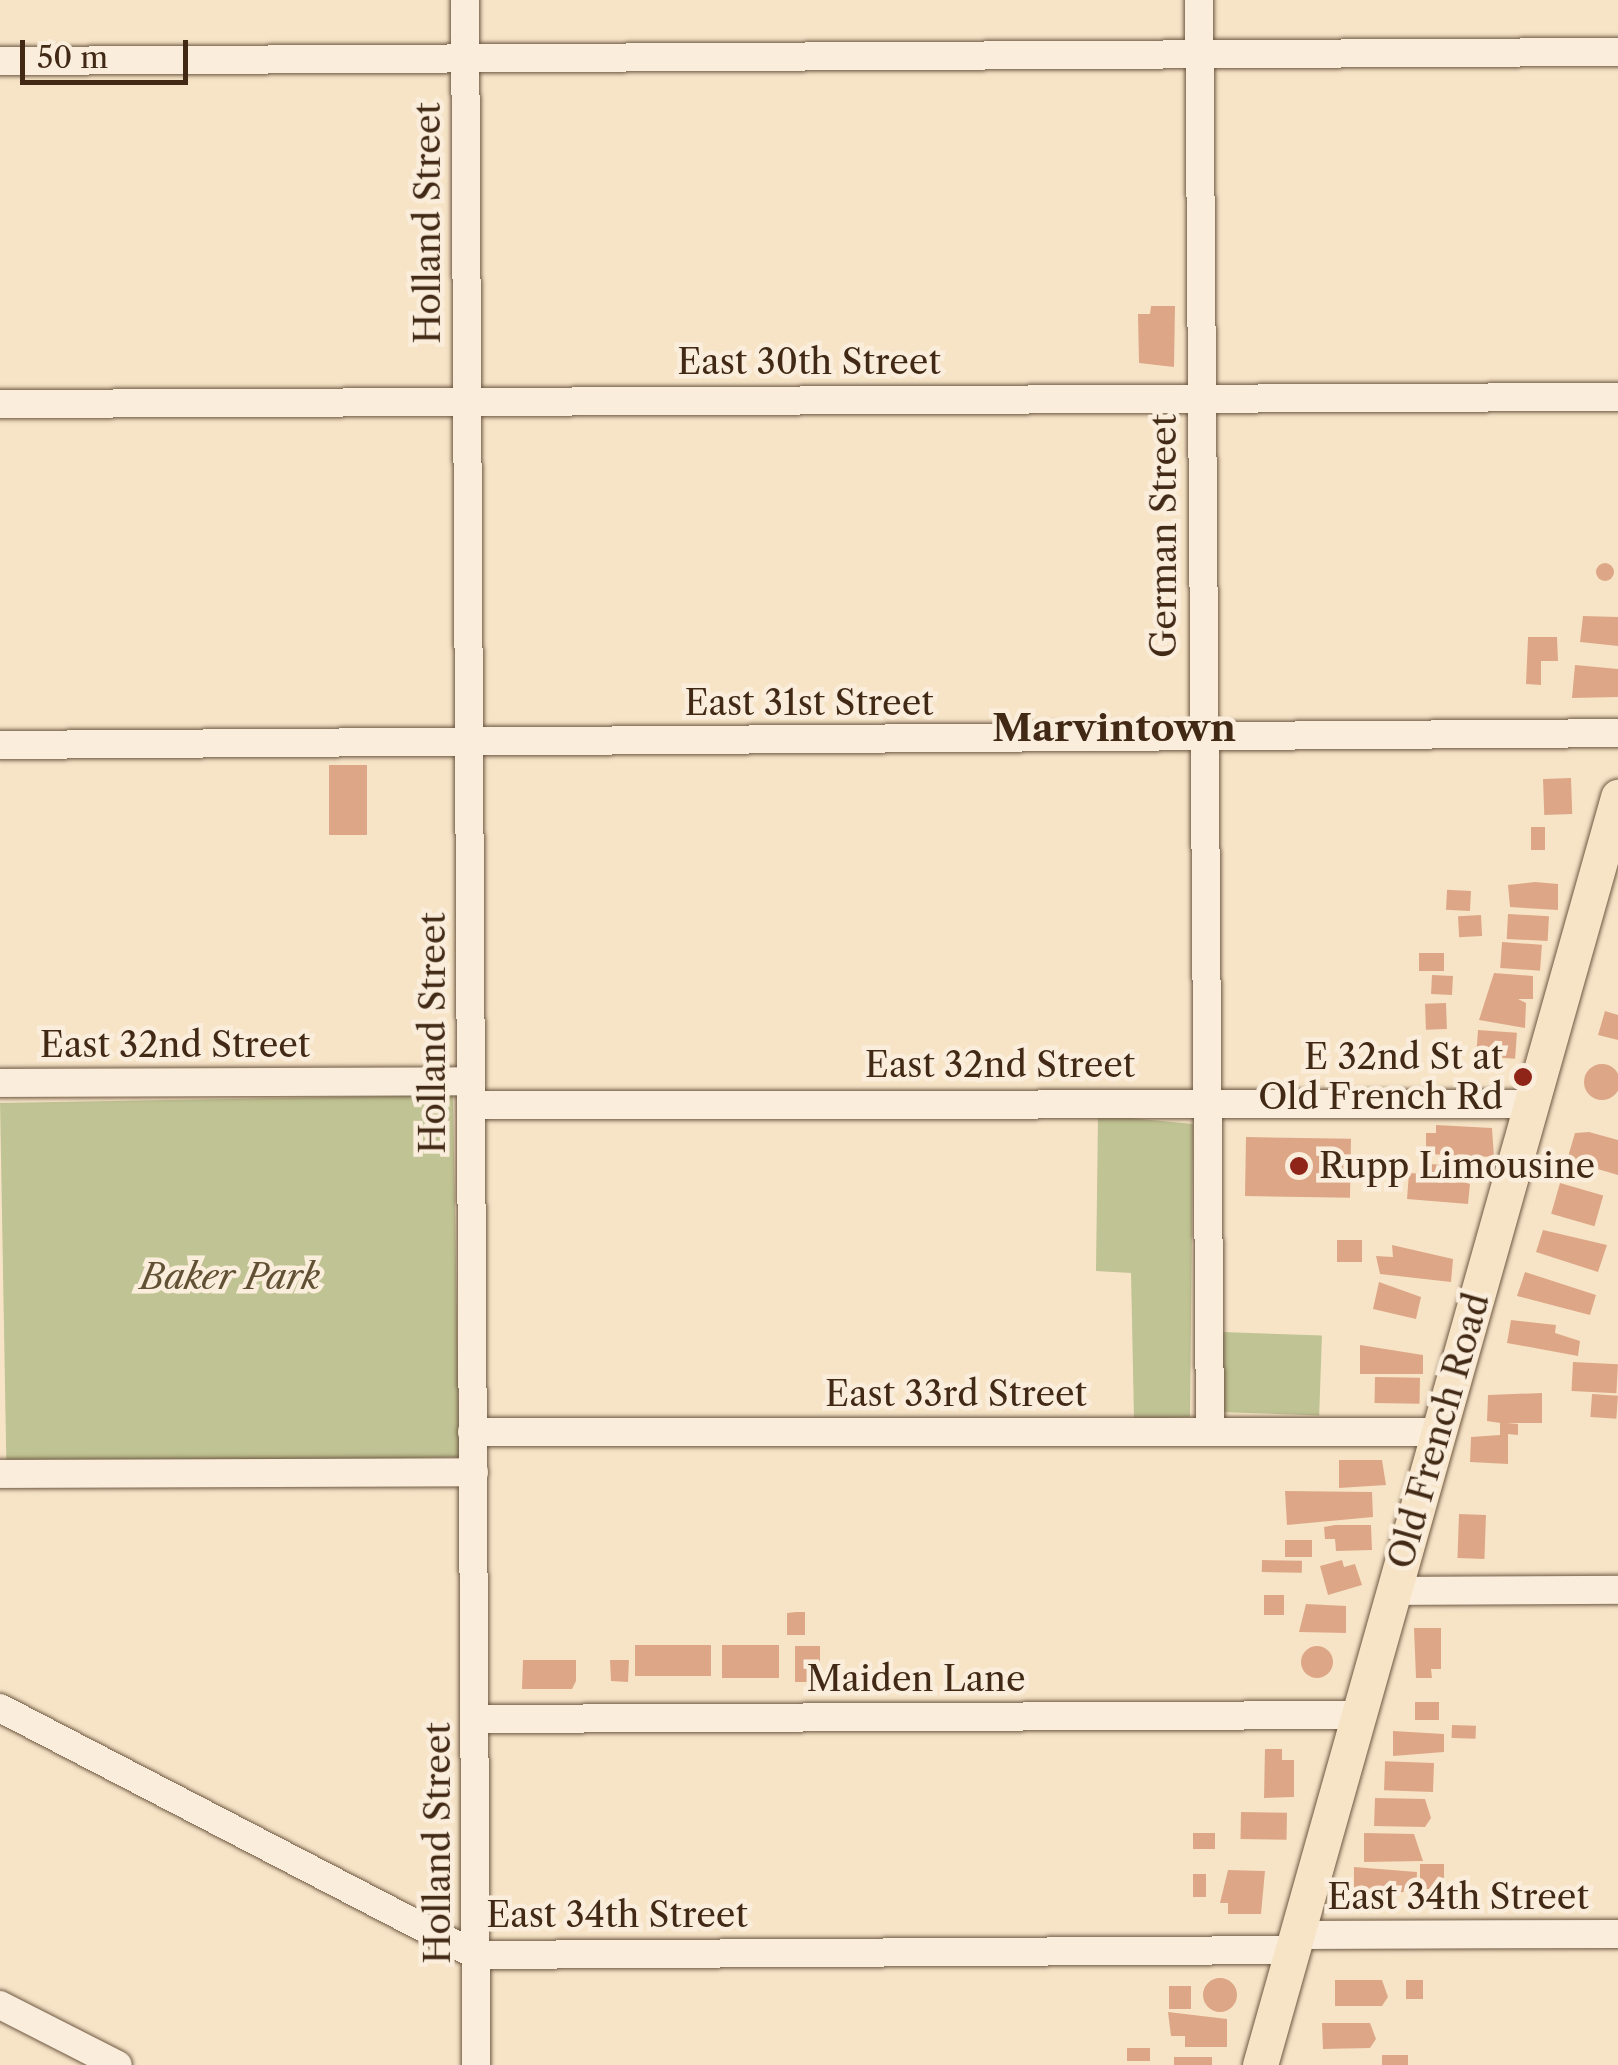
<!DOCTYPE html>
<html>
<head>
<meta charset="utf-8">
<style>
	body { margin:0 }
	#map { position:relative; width:1618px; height:2065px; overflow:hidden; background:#f7e4c7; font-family:"Libre Caslon Text",serif }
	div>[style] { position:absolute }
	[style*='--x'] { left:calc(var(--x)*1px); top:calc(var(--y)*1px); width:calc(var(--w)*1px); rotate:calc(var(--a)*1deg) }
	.green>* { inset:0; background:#c0c393; transform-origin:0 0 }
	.building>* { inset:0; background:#dda787; transform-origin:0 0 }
	.round { border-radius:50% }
	.roads { filter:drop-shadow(0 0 2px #6e5842) drop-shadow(0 0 2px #6e5842) }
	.minor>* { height:28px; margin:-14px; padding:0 14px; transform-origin:14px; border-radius:14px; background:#faeddb }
	.major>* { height:35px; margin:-17.5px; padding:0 17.5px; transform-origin:17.5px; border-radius:17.5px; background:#f7e4c7 }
	.dots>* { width:28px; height:28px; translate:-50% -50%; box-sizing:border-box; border:5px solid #faeddb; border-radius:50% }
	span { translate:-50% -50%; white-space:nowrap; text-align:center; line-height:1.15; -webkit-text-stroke:9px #faeddb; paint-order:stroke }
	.street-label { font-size:35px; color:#412915 }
	.poi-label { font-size:35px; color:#412915 }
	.right { translate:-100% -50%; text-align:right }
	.left { translate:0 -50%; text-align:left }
	.park-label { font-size:35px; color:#615034; font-style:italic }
	.neighbourhood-label { font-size:38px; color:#412915; font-weight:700 }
	.scale { position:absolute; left:20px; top:40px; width:168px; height:45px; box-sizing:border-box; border:5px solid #412915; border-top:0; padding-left:12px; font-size:30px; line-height:35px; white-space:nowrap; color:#412915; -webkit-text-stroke:8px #faeddb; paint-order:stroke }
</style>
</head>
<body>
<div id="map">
	<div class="green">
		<i style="left:453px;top:1095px;width:362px;height:453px;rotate:89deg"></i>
		<i style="clip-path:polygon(1098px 1115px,1193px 1124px,1190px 1417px,1134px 1419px,1131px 1273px,1096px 1271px)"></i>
		<i style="left:1222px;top:1332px;width:100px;height:80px;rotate:2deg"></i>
	</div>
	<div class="building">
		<i style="clip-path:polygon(1151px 306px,1175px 306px,1174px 367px,1139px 363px,1138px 314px,1150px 314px)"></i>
		<i class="round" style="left:1596px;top:563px;width:18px;height:18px"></i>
		<i style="clip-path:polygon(1583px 616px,1618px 617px,1618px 646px,1580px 642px)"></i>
		<i style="clip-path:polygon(1528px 637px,1557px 637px,1558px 661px,1541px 661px,1541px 685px,1526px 684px)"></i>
		<i style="clip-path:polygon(1575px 665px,1618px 669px,1618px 697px,1572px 698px)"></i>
		<i style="left:329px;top:765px;width:38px;height:70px"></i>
		<i style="left:1571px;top:778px;width:36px;height:28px;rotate:88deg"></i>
		<i style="left:1545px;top:827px;width:23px;height:14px;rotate:90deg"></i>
		<i style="clip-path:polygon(1535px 882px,1558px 884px,1558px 910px,1510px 907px,1508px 885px)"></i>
		<i style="left:1471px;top:891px;width:20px;height:24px;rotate:93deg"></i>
		<i style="left:1508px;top:914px;width:41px;height:25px;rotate:3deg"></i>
		<i style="left:1481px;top:915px;width:21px;height:23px;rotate:87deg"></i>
		<i style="left:1502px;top:942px;width:40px;height:26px;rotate:4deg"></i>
		<i style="left:1419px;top:953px;width:25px;height:18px"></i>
		<i style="clip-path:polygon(1494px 973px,1533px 976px,1533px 999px,1518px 999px,1526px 1003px,1525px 1028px,1479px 1020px)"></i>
		<i style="left:1432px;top:975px;width:21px;height:19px;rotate:3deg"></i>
		<i style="left:1446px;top:1003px;width:26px;height:21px;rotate:88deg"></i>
		<i style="clip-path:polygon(1605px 1011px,1618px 1015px,1618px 1040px,1598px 1035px)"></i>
		<i style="left:1478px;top:1030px;width:39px;height:26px;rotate:4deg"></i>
		<i class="round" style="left:1584px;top:1064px;width:36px;height:36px"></i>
		<i style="clip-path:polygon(1436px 1125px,1492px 1128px,1494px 1157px,1426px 1154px,1426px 1133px,1436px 1133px)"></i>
		<i style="clip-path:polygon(1589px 1132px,1618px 1140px,1618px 1175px,1567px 1160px,1575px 1133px)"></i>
		<i style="left:1246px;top:1137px;width:105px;height:59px;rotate:1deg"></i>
		<i style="clip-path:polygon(1429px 1164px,1445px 1165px,1444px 1176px,1470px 1184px,1468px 1204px,1407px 1199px,1409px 1173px,1428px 1174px)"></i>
		<i style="left:1560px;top:1183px;width:45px;height:32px;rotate:16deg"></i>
		<i style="clip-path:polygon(1543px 1230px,1607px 1245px,1598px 1272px,1536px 1252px)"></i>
		<i style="left:1337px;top:1240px;width:25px;height:22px"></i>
		<i style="clip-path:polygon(1392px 1245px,1453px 1259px,1451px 1282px,1380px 1274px,1376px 1256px,1393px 1257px)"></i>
		<i style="clip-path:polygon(1525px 1272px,1596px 1295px,1590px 1315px,1517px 1296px)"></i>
		<i style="clip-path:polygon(1379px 1282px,1421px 1297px,1416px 1319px,1373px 1309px)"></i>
		<i style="clip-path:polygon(1511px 1320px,1556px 1325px,1555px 1333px,1580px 1341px,1578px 1356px,1507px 1343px)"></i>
		<i style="clip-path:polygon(1360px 1345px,1423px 1355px,1423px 1374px,1360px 1374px)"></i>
		<i style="left:1573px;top:1362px;width:45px;height:29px;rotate:3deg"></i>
		<i style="left:1375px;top:1377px;width:45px;height:26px;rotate:1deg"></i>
		<i style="clip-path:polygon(1542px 1393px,1542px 1423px,1507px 1423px,1518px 1424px,1518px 1435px,1508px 1434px,1508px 1464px,1470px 1462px,1471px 1437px,1500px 1435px,1500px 1423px,1487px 1421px,1488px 1395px)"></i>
		<i style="left:1592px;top:1394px;width:26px;height:23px;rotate:4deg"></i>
		<i style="clip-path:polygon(1339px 1460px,1382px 1460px,1386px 1485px,1339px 1488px)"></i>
		<i style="clip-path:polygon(1285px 1491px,1372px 1492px,1373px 1517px,1287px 1525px)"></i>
		<i style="left:1459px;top:1514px;width:27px;height:44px;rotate:2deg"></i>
		<i style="clip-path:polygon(1335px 1525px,1371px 1525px,1372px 1550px,1336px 1551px,1335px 1539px,1325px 1539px,1324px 1527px)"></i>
		<i style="left:1285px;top:1540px;width:27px;height:17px"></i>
		<i style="left:1262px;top:1560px;width:40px;height:12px;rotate:1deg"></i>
		<i style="clip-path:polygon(1342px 1560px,1344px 1567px,1355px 1564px,1362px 1585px,1328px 1595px,1320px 1566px)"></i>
		<i style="left:1264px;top:1595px;width:20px;height:20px"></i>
		<i style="clip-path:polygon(1306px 1604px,1346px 1606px,1346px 1633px,1299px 1632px)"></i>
		<i style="clip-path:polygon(796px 1612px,805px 1612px,805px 1635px,787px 1635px,787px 1613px)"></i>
		<i style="clip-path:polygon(1414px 1628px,1441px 1628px,1441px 1669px,1431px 1669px,1432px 1678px,1416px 1678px)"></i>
		<i style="left:711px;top:1645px;width:31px;height:76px;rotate:90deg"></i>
		<i style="left:722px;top:1645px;width:57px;height:33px"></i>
		<i class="round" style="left:1301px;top:1646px;width:32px;height:32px"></i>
		<i style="left:795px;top:1646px;width:25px;height:36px"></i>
		<i style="clip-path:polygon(523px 1660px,576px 1660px,576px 1681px,572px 1689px,522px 1689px)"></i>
		<i style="clip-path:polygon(610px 1660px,629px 1660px,628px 1682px,611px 1681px)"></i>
		<i style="left:1415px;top:1702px;width:24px;height:18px"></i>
		<i style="left:1452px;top:1725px;width:24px;height:13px;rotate:2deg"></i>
		<i style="clip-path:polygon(1393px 1731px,1444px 1734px,1444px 1752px,1393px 1756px)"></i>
		<i style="clip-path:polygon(1265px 1749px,1282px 1749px,1282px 1760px,1294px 1760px,1294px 1797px,1264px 1798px)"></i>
		<i style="left:1434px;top:1763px;width:29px;height:49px;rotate:92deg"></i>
		<i style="clip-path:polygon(1375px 1798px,1425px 1799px,1431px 1818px,1425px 1827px,1374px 1826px)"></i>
		<i style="left:1241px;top:1812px;width:46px;height:27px;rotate:1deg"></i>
		<i style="left:1193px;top:1833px;width:22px;height:16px"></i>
		<i style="clip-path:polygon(1364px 1833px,1414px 1834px,1423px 1861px,1364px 1862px)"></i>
		<i style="left:1420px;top:1864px;width:24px;height:25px"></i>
		<i style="clip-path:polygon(1354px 1867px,1417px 1872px,1416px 1891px,1354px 1896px)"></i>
		<i style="clip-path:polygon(1228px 1870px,1265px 1871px,1261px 1914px,1228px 1914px,1228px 1903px,1220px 1903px)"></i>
		<i style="left:1193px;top:1874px;width:13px;height:23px"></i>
		<i class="round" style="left:1203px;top:1978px;width:34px;height:34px"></i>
		<i style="clip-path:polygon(1335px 1980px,1382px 1980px,1388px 1997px,1382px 2006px,1335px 2006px)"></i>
		<i style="left:1406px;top:1980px;width:17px;height:19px"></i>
		<i style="left:1169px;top:1986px;width:22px;height:23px"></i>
		<i style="clip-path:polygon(1168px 2012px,1227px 2019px,1227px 2047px,1185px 2047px,1185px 2036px,1171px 2036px)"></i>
		<i style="clip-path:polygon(1322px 2023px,1370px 2023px,1376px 2039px,1370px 2048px,1323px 2049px)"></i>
		<i style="left:1150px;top:2048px;width:13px;height:23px;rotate:90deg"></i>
		<i style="left:1382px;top:2055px;width:26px;height:10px"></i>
		<i style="left:1174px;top:2057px;width:38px;height:10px"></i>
	</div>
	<div class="roads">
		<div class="minor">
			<i style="--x:465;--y:0;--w:2065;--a:89.69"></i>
			<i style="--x:1199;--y:0;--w:1431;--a:89.56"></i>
			<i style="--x:0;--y:61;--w:1618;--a:-0.32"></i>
			<i style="--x:0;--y:404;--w:1618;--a:-0.25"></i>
			<i style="--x:0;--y:745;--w:1618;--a:-0.42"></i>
			<i style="--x:0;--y:1083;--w:470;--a:-0.2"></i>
			<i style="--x:471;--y:1105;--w:1058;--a:-0.05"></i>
			<i style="--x:472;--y:1432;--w:968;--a:0"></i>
			<i style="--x:0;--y:1474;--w:474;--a:-0.2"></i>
			<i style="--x:1394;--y:1591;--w:224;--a:-0.3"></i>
			<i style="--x:0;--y:1708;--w:536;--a:27.43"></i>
			<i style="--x:476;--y:1955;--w:817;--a:-0.35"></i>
			<i style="--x:474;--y:1719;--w:884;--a:-0.26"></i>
			<i style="--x:1298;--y:1935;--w:320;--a:-0.2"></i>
			<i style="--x:0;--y:2005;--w:132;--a:27"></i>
		</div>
		<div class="major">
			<i style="--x:1260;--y:2065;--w:1318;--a:-74.23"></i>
		</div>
	</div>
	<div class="dots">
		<i style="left:1523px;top:1077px;background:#8f2418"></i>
		<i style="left:1299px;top:1166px;background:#8f2418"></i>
	</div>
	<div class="street-label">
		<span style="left:428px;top:223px;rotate:-90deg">Holland Street</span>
		<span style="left:809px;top:362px">East 30th Street</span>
		<span style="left:1164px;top:536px;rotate:-90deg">German Street</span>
		<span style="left:809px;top:703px">East 31st Street</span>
		<span style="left:433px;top:1033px;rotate:-90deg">Holland Street</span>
		<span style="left:175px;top:1045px">East 32nd Street</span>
		<span style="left:1000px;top:1065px">East 32nd Street</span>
		<span style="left:956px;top:1394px">East 33rd Street</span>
		<span style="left:1439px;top:1431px;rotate:-74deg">Old French Road</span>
		<span style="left:916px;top:1679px">Maiden Lane</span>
		<span style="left:438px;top:1843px;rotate:-90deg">Holland Street</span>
		<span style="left:1458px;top:1897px">East 34th Street</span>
		<span style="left:617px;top:1915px">East 34th Street</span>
	</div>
	<div class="poi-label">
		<span class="right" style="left:1503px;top:1077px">E 32nd St at<br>Old French Rd</span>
		<span class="left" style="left:1319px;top:1166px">Rupp Limousine</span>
	</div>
	<div class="park-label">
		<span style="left:230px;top:1277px">Baker Park</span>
	</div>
	<div class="neighbourhood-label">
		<span style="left:1114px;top:728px">Marvintown</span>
	</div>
	<div class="scale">50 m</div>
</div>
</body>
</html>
